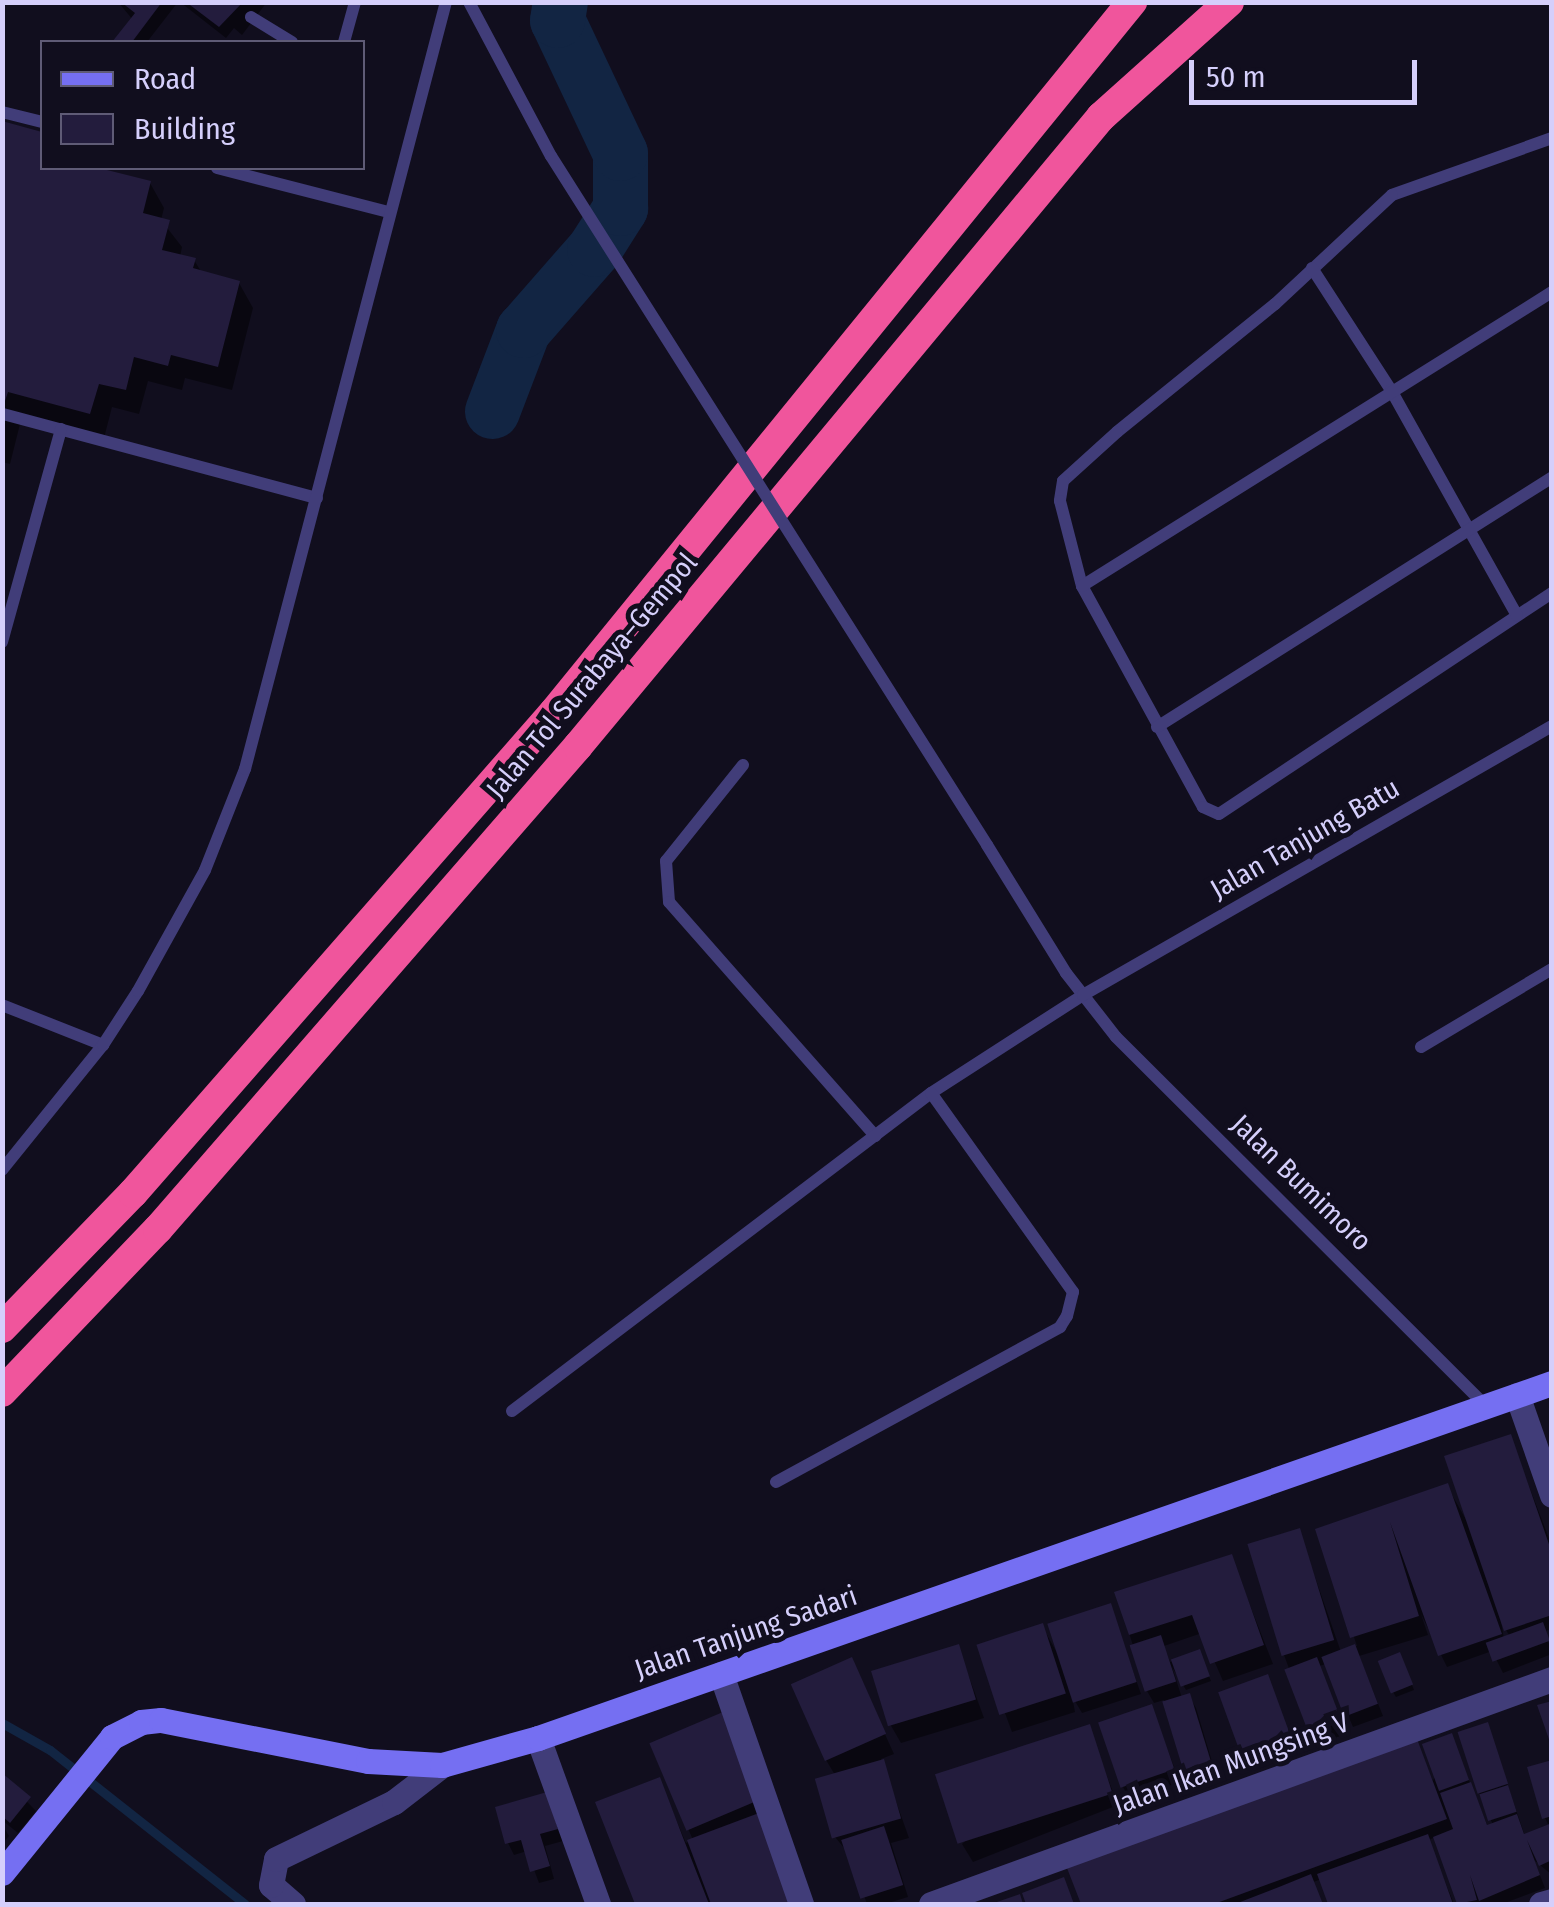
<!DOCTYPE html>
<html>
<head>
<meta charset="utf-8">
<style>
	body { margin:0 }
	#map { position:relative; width:1554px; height:1907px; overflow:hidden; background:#110e1e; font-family:"Fira Sans Condensed",sans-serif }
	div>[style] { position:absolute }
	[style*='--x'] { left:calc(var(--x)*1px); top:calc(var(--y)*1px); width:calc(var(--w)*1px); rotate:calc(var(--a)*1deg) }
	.shadow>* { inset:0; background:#0007 }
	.stream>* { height:9px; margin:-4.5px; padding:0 4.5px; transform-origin:4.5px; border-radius:4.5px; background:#122543 }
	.river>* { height:55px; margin:-27.5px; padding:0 27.5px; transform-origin:27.5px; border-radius:27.5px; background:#122543 }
	.building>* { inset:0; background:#231c3d; transform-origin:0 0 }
	.lane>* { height:12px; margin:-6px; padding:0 6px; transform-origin:6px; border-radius:6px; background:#413d79 }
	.street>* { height:25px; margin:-12.5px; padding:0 12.5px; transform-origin:12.5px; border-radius:12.5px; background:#413d79 }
	.secondary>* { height:25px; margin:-12.5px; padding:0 12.5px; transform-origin:12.5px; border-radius:12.5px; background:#756ff2 }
	.highway>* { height:30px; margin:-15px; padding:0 15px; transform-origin:15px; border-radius:15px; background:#f0559c }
	.lane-bridge>* { height:12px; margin:-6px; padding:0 6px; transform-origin:6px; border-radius:6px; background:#413d79 }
	span { translate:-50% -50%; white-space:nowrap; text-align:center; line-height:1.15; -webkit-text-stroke:10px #110e1e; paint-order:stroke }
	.street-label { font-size:28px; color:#d5cffb }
	.frame { position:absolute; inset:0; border:5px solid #d5cffb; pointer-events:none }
	.legend { position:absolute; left:40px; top:40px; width:325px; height:130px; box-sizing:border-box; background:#110e1e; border:2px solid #5f5b76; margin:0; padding:12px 18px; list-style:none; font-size:30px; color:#d5cffb }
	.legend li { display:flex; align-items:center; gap:20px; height:50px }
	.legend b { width:50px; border:2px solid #5f5b76 }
	.scale { position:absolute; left:1189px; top:60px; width:228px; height:45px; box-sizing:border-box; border:5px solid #d5cffb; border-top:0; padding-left:12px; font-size:30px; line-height:35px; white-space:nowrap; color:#d5cffb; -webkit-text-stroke:8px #110e1e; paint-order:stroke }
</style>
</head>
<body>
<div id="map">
	<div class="shadow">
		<i style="clip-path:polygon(118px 2px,178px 2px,147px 42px,115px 42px,133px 20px)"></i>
		<i style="clip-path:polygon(180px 2px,267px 2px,242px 35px,234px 28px,226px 38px)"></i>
		<i style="clip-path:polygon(2px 124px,42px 134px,42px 168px,89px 168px,150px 183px,164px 208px,161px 220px,182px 247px,180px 257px,194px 260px,202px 273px,239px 283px,253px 308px,232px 390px,185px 378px,182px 390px,148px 381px,139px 414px,112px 407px,104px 438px,22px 416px,10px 464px,2px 462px)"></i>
		<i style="clip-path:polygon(evenodd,1510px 1437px,1552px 1546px,1552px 1629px,1545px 1631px,1552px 1654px,1503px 1673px,1492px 1651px,1447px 1667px,1421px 1614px,1428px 1635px,1359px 1656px,1383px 1716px,1353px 1727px,1326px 1664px,1319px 1666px,1346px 1734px,1317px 1744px,1284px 1655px,1299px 1531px,1341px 1652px,1357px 1646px,1318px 1531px,1447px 1486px,1473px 1532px,1510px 1437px,1501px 1621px,1510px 1637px,1504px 1639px,1501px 1621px)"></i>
		<i style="clip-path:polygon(1231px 1557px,1273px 1664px,1223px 1681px,1202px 1633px,1164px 1646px,1170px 1662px,1199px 1652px,1211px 1681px,1186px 1690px,1172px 1667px,1182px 1698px,1189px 1696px,1196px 1708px,1216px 1775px,1192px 1783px,1164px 1700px,1154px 1703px,1147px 1691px,1117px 1594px)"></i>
		<i style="clip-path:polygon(1110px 1606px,1141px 1694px,1082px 1713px,1072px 1696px,1075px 1712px,1012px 1732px,980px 1646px,1042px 1626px,1056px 1651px)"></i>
		<i style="clip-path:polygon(958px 1647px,984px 1718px,901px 1743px,890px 1724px)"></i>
		<i style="clip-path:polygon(851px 1660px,894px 1754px,881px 1759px,909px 1838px,891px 1843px,908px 1897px,885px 1904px,867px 1904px,849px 1854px,835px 1837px,835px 1775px,826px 1760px)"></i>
		<i style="clip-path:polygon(1402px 1660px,1414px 1690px,1396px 1697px,1393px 1692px)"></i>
		<i style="clip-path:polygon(1267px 1678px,1295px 1748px,1248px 1764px,1242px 1752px)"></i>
		<i style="clip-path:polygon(1151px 1707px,1180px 1782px,1130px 1799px,1123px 1787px)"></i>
		<i style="clip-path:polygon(722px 1715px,794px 1904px,637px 1904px,598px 1803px,659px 1780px,686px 1843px,693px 1840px,652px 1744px)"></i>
		<i style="clip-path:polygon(1487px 1725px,1525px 1836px,1549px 1826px,1545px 1818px,1552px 1763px,1552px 1875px,1534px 1860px,1545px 1888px,1502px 1904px,1460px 1904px,1436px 1837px,1428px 1840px,1454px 1904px,1331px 1904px,1322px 1879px,1313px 1882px,1323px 1904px,1084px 1904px,1070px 1869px,1416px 1742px,1433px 1781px,1451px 1736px,1488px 1827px,1493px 1825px,1479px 1792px)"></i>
		<i style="clip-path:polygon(1088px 1727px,1118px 1805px,973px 1862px,962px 1844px)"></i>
		<i style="clip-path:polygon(2px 1776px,36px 1811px,18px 1833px,2px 1820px)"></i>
		<i style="clip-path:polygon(546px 1795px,563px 1841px,545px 1846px,554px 1879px,539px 1883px,527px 1851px,514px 1855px,508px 1843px)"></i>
		<i style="clip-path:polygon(2px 1824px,9px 1836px,2px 1844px)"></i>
	</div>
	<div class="stream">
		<i style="--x:2;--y:1723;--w:55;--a:29.4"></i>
		<i style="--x:50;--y:1750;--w:248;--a:38.3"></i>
	</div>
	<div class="river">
		<i style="--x:492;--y:411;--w:87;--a:-69.1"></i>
		<i style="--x:523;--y:330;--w:108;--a:-48.8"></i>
		<i style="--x:594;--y:249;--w:49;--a:-57.6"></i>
		<i style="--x:620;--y:208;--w:55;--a:-90"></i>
		<i style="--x:620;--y:153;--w:147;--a:-115.3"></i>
		<i style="--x:557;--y:20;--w:18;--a:-81"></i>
	</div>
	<div class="building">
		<i style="clip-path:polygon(121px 2px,162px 2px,132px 42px,112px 42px,135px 13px)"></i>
		<i style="clip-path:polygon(186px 2px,243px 2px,219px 27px)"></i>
		<i style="clip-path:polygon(2px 121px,42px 132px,42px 168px,99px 168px,151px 181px,143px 213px,170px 220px,162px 250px,196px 258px,193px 268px,240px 281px,218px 367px,171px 355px,168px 366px,134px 357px,126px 390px,99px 384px,90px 414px,8px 392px,2px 410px)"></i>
		<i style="clip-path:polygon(1511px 1434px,1552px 1553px,1552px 1615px,1504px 1631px,1444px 1456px)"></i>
		<i style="clip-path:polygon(1448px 1483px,1502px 1634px,1438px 1656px,1390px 1522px,1419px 1616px,1350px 1638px,1315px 1529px)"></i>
		<i style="left:1300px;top:1528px;width:117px;height:55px;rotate:73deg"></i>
		<i style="clip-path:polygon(1232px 1554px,1264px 1645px,1210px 1664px,1192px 1615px,1129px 1635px,1114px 1592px)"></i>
		<i style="left:1111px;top:1603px;width:83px;height:67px;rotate:72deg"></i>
		<i style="left:1543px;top:1622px;width:20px;height:61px;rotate:70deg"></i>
		<i style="left:1043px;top:1623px;width:74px;height:70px;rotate:72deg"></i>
		<i style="left:1161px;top:1635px;width:49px;height:33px;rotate:72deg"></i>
		<i style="left:959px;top:1644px;width:58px;height:92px;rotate:73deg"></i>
		<i style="left:1355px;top:1644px;width:64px;height:36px;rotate:69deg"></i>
		<i style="left:1200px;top:1649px;width:29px;height:31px;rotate:70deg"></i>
		<i style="left:1400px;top:1652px;width:35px;height:24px;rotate:68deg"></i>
		<i style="left:852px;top:1657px;width:84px;height:67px;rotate:66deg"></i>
		<i style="left:1317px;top:1657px;width:68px;height:35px;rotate:69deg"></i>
		<i style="left:1268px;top:1674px;width:65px;height:53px;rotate:70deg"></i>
		<i style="left:1190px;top:1693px;width:73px;height:29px;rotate:73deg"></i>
		<i style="clip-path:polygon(1552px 1701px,1552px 1745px,1551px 1745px,1537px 1705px)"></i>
		<i style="left:1152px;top:1704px;width:69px;height:57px;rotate:71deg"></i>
		<i style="left:723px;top:1712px;width:95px;height:80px;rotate:67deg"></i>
		<i style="left:1488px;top:1722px;width:65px;height:32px;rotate:72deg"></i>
		<i style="left:1090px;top:1724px;width:73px;height:163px;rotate:72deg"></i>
		<i style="left:1452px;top:1733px;width:50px;height:32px;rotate:70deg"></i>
		<i style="clip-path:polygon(1417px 1739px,1447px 1819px,1214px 1904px,1081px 1904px,1067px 1868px)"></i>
		<i style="left:884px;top:1759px;width:62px;height:72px;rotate:74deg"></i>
		<i style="clip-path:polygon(1552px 1760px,1552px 1816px,1542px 1819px,1527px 1767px)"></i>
		<i style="clip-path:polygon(2px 1773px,31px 1797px,10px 1823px,2px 1816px)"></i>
		<i style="clip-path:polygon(660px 1777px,682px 1835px,709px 1904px,635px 1904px,595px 1802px)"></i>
		<i style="clip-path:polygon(1471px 1782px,1487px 1825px,1517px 1814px,1524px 1834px,1552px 1823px,1552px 1860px,1539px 1866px,1527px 1840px,1540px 1875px,1479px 1901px,1470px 1875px,1477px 1900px,1457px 1904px,1433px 1837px,1453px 1829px,1440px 1793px)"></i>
		<i style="left:1508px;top:1785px;width:28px;height:30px;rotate:72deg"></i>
		<i style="clip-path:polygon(547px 1792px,558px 1829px,540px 1834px,550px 1866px,530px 1872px,521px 1840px,505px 1844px,495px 1807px)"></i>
		<i style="clip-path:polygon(759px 1813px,794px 1904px,711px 1904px,687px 1840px)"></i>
		<i style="left:884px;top:1826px;width:62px;height:45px;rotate:72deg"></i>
		<i style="clip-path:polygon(1428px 1834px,1453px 1904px,1328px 1904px,1317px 1874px)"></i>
		<i style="clip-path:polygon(1311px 1874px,1323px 1904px,1235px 1904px,1279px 1887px)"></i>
		<i style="clip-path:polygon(1064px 1877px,1074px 1904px,1026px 1904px,1022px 1893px)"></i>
		<i style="clip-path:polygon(1020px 1894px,1023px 1904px,991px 1904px)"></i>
	</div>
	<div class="lane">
		<i style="--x:469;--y:2;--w:174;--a:62"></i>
		<i style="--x:251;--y:17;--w:48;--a:31.4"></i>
		<i style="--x:344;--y:42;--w:41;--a:-74.6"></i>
		<i style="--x:2;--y:112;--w:41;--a:14"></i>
		<i style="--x:1552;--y:138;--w:170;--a:160.4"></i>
		<i style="--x:1392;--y:195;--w:160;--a:137"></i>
		<i style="--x:1275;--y:304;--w:203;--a:141"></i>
		<i style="--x:1117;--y:432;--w:73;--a:137.8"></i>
		<i style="--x:1063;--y:481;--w:20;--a:99"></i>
		<i style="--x:1060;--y:501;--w:88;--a:75.5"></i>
		<i style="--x:1082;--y:586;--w:252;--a:61.3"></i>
		<i style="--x:1203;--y:807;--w:17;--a:24"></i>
		<i style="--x:1219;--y:814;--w:400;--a:-33.6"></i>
		<i style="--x:217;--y:168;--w:177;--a:14.4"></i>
		<i style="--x:1312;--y:268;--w:145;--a:57.1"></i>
		<i style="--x:1391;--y:390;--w:258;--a:60.8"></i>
		<i style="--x:3;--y:414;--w:325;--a:15"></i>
		<i style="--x:1082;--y:586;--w:554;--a:-32.03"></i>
		<i style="--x:2;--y:642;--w:221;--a:-74.5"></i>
		<i style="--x:1157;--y:727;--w:467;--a:-32.3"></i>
		<i style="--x:743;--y:765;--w:123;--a:128.7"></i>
		<i style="--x:666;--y:861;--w:41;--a:85.8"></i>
		<i style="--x:669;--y:902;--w:312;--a:48.6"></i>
		<i style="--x:987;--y:845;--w:150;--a:58.3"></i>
		<i style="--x:1066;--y:973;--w:81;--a:52"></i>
		<i style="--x:1116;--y:1037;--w:521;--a:44.92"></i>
		<i style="--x:2;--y:1005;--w:109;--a:21.6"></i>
		<i style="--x:1421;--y:1047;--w:152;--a:-30.8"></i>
		<i style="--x:2;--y:1170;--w:161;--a:-51.1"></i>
		<i style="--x:103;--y:1045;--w:64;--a:-57.1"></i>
		<i style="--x:138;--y:991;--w:138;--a:-61"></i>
		<i style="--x:205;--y:870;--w:109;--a:-68.4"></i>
		<i style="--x:245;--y:769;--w:793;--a:-75.32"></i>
		<i style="--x:512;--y:1411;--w:526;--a:-37.2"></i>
		<i style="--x:931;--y:1093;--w:181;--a:-32.8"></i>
		<i style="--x:1083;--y:995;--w:541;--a:-29.84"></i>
		<i style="--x:776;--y:1482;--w:324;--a:-28.6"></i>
		<i style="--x:1060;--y:1327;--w:13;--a:-58"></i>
		<i style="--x:1067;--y:1316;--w:25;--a:-76"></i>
		<i style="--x:1073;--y:1292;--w:244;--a:-125.5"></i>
	</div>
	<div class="street">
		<i style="--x:1517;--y:1395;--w:106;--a:70.7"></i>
		<i style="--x:721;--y:1674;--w:244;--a:70.8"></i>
		<i style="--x:538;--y:1738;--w:177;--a:70.1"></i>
		<i style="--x:293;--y:1904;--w:29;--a:-139"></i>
		<i style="--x:271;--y:1885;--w:26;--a:-79"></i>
		<i style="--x:276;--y:1859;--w:131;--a:-25.8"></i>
		<i style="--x:394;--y:1802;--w:61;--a:-37.6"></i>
		<i style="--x:931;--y:1904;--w:661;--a:-19.92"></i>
		<i style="--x:1541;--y:1904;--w:11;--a:-15"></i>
	</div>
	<div class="secondary">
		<i style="--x:2;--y:1873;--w:175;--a:-51"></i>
		<i style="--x:112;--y:1737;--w:33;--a:-27"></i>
		<i style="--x:141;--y:1722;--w:20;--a:-6"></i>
		<i style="--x:161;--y:1720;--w:211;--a:11.2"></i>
		<i style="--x:368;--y:1761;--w:74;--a:3.1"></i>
		<i style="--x:442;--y:1765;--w:100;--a:-15.7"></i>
		<i style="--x:538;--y:1738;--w:1074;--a:-19.3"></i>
	</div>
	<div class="highway">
		<i style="--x:2;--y:1328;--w:188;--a:-45.9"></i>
		<i style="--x:133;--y:1193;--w:639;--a:-48.81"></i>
		<i style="--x:554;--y:712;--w:916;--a:-50.85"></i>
		<i style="--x:2;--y:1392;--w:226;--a:-46.3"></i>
		<i style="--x:158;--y:1229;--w:640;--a:-48.99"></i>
		<i style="--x:578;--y:746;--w:818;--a:-50.26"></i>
		<i style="--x:1101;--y:117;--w:172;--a:-41.9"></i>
	</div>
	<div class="lane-bridge">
		<i style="--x:551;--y:156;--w:815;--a:57.67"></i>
	</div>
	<div class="street-label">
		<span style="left:592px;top:676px;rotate:-50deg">Jalan Tol Surabaya–Gempol</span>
		<span style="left:1305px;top:839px;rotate:-30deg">Jalan Tanjung Batu</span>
		<span style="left:1301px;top:1183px;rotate:44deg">Jalan Bumimoro</span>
		<span style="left:746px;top:1633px;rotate:-19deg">Jalan Tanjung Sadari</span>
		<span style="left:1231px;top:1764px;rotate:-20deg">Jalan Ikan Mungsing V</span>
	</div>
	<div class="frame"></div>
	<ul class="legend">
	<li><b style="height:12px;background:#756ff2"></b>Road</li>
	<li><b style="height:28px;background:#231c3d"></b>Building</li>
	</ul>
	<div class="scale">50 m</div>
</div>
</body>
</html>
